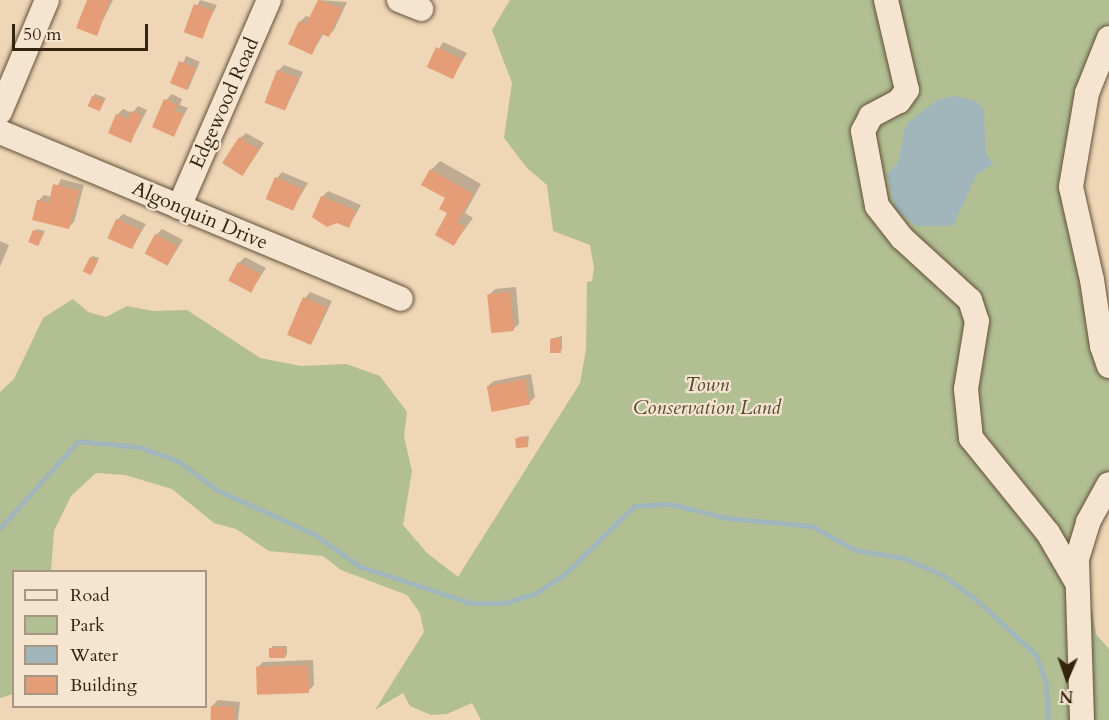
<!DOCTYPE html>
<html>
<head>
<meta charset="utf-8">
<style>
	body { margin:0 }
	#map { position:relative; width:1109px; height:720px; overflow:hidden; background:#eed6b6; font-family:Cardo,serif }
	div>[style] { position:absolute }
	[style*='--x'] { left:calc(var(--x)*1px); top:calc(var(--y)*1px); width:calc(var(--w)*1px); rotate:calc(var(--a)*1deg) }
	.green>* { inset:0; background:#b2bf93 }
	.water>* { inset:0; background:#a0b6ba }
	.shadow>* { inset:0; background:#0003; transform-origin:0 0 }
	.stream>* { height:5px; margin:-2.5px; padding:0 2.5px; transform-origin:2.5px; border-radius:2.5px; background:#a0b6ba }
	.building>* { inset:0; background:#e49d76; transform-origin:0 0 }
	.roads { filter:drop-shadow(0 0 2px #625038) drop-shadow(0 0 2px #625038) }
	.minor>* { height:24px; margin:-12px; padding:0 12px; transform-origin:12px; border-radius:12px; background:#f4e4d0 }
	span { translate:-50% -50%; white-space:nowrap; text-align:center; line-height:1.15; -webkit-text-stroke:4.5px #f4e4d0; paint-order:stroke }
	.street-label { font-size:20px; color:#34240e }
	.park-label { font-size:20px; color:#544b2f; font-style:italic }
	.legend { position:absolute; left:12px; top:570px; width:195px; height:138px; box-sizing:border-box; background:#f4e4d0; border:2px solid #a79782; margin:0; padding:8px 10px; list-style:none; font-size:18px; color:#34240e }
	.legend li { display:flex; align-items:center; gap:12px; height:30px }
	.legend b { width:30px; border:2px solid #a79782 }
	.north { position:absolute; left:1037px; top:648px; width:60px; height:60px; -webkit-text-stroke:4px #f4e4d0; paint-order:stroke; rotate:182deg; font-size:16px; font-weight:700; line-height:24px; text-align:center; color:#34240e }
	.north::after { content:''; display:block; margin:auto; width:21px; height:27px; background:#34240e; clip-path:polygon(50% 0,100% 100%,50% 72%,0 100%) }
	.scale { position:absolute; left:12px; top:24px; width:136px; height:27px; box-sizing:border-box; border:3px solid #34240e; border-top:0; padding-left:8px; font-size:18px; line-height:21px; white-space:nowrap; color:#34240e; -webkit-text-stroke:4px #f4e4d0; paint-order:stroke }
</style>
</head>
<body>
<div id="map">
	<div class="green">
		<i style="clip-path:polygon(510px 0,1109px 0,1109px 57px,1093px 95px,1077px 197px,1109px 323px,1109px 501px,1096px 532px,1087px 581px,1096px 634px,1109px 649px,1109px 720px,481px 720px,472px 703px,447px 714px,431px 715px,410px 706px,403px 693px,375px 710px,424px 632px,420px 613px,407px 595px,341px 570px,323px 556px,269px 551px,236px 529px,214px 523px,172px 489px,125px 475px,96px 473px,71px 496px,54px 531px,51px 571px,14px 572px,13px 694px,0 698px,0 392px,14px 379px,43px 318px,73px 299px,88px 312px,106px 317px,127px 306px,153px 311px,187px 310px,260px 358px,301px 366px,346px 364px,380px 376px,407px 412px,404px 437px,412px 471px,403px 525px,427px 553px,458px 577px,580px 383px,586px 350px,587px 282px,592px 281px,594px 268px,590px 245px,553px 231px,547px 185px,527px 168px,504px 138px,512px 83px,492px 30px)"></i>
	</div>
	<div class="water">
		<i style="clip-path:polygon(953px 96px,974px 100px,984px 109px,986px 154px,994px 164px,977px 174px,953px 226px,917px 226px,895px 209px,887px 175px,898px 162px,906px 124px,937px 100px)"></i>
	</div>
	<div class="shadow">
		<i style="clip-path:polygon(89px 0,113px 0,96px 34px)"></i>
		<i style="clip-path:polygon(200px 0,217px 5px,201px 37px,185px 31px)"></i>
		<i style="clip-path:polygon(319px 0,347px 2px,334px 30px,329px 35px,324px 33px,312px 53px,300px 22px,306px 16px,311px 18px)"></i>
		<i style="clip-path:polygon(443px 42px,467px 53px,453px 77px,429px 66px)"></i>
		<i style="left:186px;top:56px;width:15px;height:30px;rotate:23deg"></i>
		<i style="clip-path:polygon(284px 65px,303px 72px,286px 108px,278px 71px)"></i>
		<i style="clip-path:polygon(95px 94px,106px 98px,100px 109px,93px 97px)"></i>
		<i style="clip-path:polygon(172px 94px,182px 99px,180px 105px,188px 108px,173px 135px,166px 100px)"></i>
		<i style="clip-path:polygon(138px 106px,147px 110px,131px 141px,117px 115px,123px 109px,132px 113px)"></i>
		<i style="clip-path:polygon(246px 133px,264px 143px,244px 173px,240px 138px)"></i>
		<i style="clip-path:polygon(440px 161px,481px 184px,465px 213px,473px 218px,454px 244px,447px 198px,431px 170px)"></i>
		<i style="clip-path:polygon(282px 172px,308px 183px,293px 208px,277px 178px)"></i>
		<i style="clip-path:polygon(61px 179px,84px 185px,74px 222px,68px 228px,38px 201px,44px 195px,52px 197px)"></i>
		<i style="clip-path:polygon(328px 191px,361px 205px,349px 226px,322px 197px)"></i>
		<i style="clip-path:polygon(123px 214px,146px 224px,132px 248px,117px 220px)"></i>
		<i style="clip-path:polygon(37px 229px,45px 231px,39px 244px,34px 231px)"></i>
		<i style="clip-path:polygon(162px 229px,183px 240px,168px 264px,156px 235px)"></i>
		<i style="clip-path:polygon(0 241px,9px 245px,0 267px)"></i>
		<i style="clip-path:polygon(93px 256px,99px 258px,92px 273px,91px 258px)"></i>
		<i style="clip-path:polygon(245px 257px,266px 268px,251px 291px,239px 263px)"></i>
		<i style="clip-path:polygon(516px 287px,519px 324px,513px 329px,489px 295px,495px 289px)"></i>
		<i style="clip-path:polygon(310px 292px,332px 301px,312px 343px,305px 298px)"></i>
		<i style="clip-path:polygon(562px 336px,562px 349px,560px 351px,551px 339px)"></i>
		<i style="clip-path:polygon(531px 374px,535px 397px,529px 403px,488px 386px,494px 381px)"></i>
		<i style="clip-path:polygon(529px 436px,528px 446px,517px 440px,519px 437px)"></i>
		<i style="clip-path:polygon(273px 646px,287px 646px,287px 654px,285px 657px,270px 649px)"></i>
		<i style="clip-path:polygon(313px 660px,314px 685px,308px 691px,257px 668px,263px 662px)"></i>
		<i style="clip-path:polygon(218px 700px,240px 702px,238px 720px,212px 720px,212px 706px)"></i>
	</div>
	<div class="stream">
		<i style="--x:0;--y:528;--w:117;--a:-48.1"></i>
		<i style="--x:78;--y:441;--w:61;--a:5.6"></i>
		<i style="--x:139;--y:447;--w:41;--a:19.7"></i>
		<i style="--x:178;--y:461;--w:49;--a:36.6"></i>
		<i style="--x:217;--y:490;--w:107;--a:24.4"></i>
		<i style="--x:314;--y:534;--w:55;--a:35.4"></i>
		<i style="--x:359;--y:566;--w:118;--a:18.3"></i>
		<i style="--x:471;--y:603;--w:33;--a:0"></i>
		<i style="--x:504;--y:603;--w:34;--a:-17"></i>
		<i style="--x:536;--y:593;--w:35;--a:-33"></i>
		<i style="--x:565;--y:574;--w:97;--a:-44.6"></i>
		<i style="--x:634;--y:506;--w:36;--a:-3"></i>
		<i style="--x:670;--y:504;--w:59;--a:13.8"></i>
		<i style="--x:727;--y:518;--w:85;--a:5.4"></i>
		<i style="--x:812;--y:526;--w:49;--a:29.2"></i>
		<i style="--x:855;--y:550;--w:50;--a:9.3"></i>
		<i style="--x:904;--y:558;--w:43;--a:23.6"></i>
		<i style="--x:943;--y:575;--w:45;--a:36.9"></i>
		<i style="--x:979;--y:602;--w:78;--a:42.9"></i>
		<i style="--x:1036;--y:655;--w:31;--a:71"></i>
		<i style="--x:1046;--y:684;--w:36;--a:87"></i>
	</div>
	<div class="building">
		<i style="clip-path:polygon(87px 0,110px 0,97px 36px,76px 28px)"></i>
		<i style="clip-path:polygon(318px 0,342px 8px,329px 37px,321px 34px,312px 55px,288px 44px,299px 21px,306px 24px)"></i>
		<i style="left:194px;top:4px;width:20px;height:30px;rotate:20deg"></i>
		<i style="left:436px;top:47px;width:29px;height:22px;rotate:25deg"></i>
		<i style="left:179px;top:61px;width:18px;height:24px;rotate:22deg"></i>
		<i style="left:277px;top:70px;width:22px;height:35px;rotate:21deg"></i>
		<i style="left:92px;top:96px;width:13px;height:11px;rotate:23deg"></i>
		<i style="clip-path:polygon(164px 99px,178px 105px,175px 111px,184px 114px,174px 137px,152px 127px)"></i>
		<i style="clip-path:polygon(131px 111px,142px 115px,131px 143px,108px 133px,116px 114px,128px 119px)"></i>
		<i style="left:239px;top:137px;width:24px;height:31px;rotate:33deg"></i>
		<i style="clip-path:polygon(430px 169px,473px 194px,457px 223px,465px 227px,454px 246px,435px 235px,447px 213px,439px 209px,445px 198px,421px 185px)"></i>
		<i style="left:275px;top:177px;width:30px;height:24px;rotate:23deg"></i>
		<i style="clip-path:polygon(53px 184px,79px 191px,69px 229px,32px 220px,37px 200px,49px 203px)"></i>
		<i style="clip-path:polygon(321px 196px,356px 211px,349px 228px,337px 223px,327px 227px,312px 217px)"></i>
		<i style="left:116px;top:219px;width:27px;height:21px;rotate:24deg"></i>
		<i style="left:33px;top:230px;width:11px;height:13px;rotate:22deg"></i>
		<i style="left:155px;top:234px;width:26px;height:22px;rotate:28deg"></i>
		<i style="left:90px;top:257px;width:9px;height:16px;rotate:27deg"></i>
		<i style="left:238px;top:262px;width:26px;height:21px;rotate:28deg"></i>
		<i style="left:510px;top:292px;width:39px;height:23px;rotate:84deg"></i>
		<i style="left:303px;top:297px;width:26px;height:41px;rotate:23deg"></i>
		<i style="clip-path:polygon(560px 338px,561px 353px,550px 353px,550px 339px)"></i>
		<i style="left:525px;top:379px;width:26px;height:39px;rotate:79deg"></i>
		<i style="left:527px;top:437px;width:10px;height:12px;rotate:84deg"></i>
		<i style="left:269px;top:648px;width:16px;height:10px"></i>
		<i style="left:308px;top:665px;width:28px;height:52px;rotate:88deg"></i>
		<i style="left:211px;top:706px;width:23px;height:14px;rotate:2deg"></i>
	</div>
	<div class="roads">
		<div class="minor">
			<i style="--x:399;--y:0;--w:24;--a:22"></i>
			<i style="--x:886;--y:0;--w:92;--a:76.9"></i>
			<i style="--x:907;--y:90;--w:14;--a:126"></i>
			<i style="--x:899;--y:101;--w:32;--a:152"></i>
			<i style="--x:871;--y:116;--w:17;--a:118"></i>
			<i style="--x:863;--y:131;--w:76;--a:79.4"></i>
			<i style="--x:877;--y:206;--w:41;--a:52"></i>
			<i style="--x:902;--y:238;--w:92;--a:42.4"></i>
			<i style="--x:970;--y:300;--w:22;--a:72"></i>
			<i style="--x:977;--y:321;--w:69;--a:99.2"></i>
			<i style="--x:966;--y:389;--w:49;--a:84.2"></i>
			<i style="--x:971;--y:438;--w:122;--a:51"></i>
			<i style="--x:1048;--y:533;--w:56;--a:59.7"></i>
			<i style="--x:1109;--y:38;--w:59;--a:111.8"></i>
			<i style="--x:1087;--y:93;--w:95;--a:99.7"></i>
			<i style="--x:1071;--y:187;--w:95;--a:77.3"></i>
			<i style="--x:1092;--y:280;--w:67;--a:81.4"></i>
			<i style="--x:1102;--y:346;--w:21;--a:71"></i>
			<i style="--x:0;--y:112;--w:121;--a:-67.2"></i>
			<i style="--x:0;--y:132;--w:434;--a:22.6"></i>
			<i style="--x:179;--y:207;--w:226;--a:-66.5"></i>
			<i style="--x:1082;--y:720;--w:161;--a:-91.8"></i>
			<i style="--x:1077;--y:559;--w:39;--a:-73"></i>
			<i style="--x:1088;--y:522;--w:43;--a:-61.1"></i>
		</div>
	</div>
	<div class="street-label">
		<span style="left:224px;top:103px;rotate:-66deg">Edgewood Road</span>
		<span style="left:200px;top:215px;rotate:23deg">Algonquin Drive</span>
	</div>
	<div class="park-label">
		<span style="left:707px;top:396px">Town<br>Conservation Land</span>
	</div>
	<ul class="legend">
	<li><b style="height:8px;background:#f4e4d0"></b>Road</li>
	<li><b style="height:16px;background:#b2bf93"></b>Park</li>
	<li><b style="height:16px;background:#a0b6ba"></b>Water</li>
	<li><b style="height:16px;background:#e49d76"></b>Building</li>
	</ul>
	<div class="north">N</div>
	<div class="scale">50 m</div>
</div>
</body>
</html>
